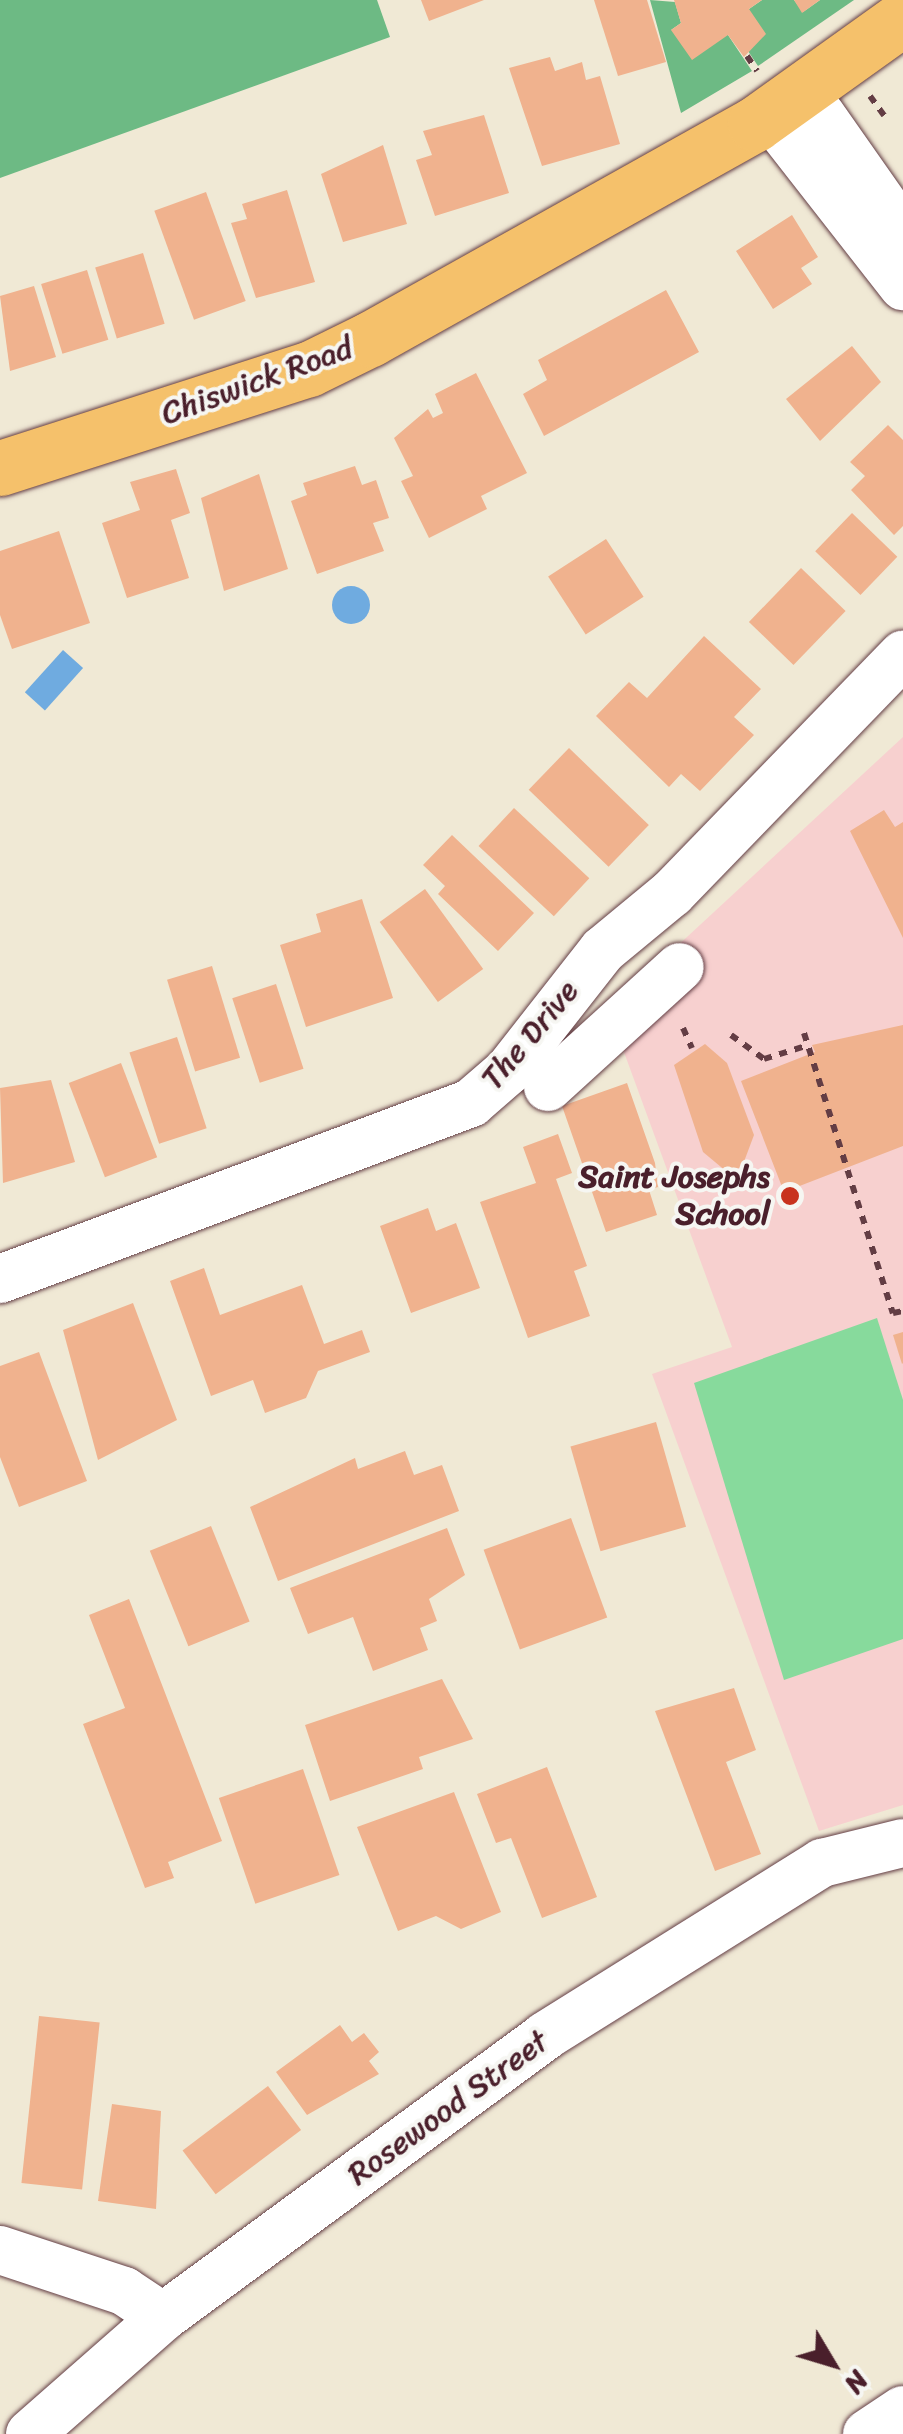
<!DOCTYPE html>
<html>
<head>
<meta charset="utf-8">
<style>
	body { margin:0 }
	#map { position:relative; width:903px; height:2434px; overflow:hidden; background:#f0e9d5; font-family:Sriracha,sans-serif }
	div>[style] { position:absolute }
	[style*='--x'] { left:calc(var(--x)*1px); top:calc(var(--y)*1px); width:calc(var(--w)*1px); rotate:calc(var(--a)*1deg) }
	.built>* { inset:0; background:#f7d0cf }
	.green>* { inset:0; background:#87da9c }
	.forest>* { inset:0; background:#6dba84 }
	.water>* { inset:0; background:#6fabe0; transform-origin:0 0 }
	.round { border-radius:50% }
	.building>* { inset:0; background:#f0b28e; transform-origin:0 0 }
	.path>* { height:6px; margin-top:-3px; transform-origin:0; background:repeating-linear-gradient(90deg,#633d44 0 8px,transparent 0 16px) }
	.roads { filter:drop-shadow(0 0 2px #633d44) drop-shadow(0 0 2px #633d44) }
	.minor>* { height:48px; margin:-24px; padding:0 24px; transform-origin:24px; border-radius:24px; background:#fff }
	.major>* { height:55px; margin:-27.5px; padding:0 27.5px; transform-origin:27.5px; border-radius:27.5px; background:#f5c16b }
	.dots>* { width:28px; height:28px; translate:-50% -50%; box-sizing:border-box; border:5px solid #f6f6f2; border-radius:50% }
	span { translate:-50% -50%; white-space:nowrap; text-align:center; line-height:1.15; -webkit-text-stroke:8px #f6f6f2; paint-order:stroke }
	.street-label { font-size:32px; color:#4a1f2b }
	.poi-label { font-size:32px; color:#4a1f2b; font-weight:700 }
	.right { translate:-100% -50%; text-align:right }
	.north { position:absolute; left:783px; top:2314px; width:100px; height:100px; -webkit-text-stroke:8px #f6f6f2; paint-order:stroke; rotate:128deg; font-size:28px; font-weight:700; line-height:40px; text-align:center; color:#4a1f2b }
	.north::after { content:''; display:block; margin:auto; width:35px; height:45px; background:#4a1f2b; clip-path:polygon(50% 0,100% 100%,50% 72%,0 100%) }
</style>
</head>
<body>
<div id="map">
	<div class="built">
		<i style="clip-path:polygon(903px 737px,903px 1805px,819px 1831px,652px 1374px,732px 1347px,621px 1044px,674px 949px)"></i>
	</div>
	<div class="green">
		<i style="clip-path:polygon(877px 1318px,903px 1400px,903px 1639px,784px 1680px,694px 1383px)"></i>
	</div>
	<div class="forest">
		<i style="clip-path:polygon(0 0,377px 0,390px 37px,0 178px)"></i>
		<i style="clip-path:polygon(650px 0,675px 2px,681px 23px,671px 30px,728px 35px,752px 71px,681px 113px)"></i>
		<i style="clip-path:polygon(762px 0,794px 0,803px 12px,820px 0,854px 0,758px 66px,746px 48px,749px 9px)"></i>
	</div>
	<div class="water">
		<i class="round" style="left:332px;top:586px;width:38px;height:38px"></i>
		<i style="left:63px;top:650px;width:27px;height:57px;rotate:42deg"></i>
	</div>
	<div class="building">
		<i style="clip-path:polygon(421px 0,484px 0,429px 21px)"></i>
		<i style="clip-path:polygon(594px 0,647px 0,666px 62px,618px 76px)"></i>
		<i style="clip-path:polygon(674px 0,762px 0,749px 9px,766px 34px,744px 57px,728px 35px,692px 60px,671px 30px,681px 23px)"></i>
		<i style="clip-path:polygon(794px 0,820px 0,802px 13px)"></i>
		<i style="clip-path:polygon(550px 57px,555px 71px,582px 62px,586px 80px,600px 76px,620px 144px,542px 166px,509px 68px)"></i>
		<i style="clip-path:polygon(484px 115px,509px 193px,435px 216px,416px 160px,432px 155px,423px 131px)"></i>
		<i style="clip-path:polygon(383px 145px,407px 224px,343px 242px,321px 174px)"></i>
		<i style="clip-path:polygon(287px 190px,315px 282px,256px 298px,231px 223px,247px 219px,242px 204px)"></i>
		<i style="left:206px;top:192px;width:116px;height:55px;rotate:70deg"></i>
		<i style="clip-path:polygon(792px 215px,818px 257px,801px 268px,812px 284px,773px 309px,736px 251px)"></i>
		<i style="left:143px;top:253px;width:74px;height:50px;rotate:73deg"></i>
		<i style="left:87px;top:270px;width:73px;height:48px;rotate:73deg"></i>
		<i style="clip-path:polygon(34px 286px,56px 357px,10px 371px,0 296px)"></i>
		<i style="clip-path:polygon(666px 290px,699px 352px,544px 436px,523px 394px,547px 380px,538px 360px)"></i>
		<i style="clip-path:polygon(852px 346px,881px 382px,820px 441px,786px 399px)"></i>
		<i style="clip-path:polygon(476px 373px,527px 473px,481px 496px,487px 509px,429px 538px,401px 481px,413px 476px,394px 438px,428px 409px,433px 418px,443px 413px,435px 394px)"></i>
		<i style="clip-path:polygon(888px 425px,903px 440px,903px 526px,894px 535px,851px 490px,865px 476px,850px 462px)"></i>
		<i style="clip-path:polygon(355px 466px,362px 485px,376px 480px,389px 518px,373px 523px,384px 551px,317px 574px,291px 501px,307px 495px,303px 483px)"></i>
		<i style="clip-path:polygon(176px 469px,190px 513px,171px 520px,189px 578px,127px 598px,102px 523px,140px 510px,130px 482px)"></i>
		<i style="clip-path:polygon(259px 474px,288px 569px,224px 591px,201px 498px)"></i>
		<i style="left:852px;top:513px;width:63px;height:53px;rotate:44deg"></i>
		<i style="clip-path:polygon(59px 531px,90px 623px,12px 649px,0 615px,0 551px)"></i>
		<i style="left:606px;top:539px;width:69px;height:69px;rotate:57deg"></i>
		<i style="left:801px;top:568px;width:62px;height:75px;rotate:44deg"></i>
		<i style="clip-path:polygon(704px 636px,761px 689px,734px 717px,754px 735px,700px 791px,681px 774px,669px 787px,596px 716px,629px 682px,647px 698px)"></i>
		<i style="left:569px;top:748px;width:111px;height:58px;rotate:44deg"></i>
		<i style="left:514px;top:808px;width:103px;height:52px;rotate:43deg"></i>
		<i style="clip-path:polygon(884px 810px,895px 827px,903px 822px,903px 938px,850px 831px)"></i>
		<i style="clip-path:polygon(452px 835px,534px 913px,498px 951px,438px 894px,445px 886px,423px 865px)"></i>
		<i style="left:425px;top:889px;width:99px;height:56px;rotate:54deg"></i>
		<i style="clip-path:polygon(362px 899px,393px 998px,306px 1027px,280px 945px,321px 932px,316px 914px)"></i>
		<i style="left:212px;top:966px;width:96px;height:47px;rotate:73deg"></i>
		<i style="left:276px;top:984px;width:89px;height:46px;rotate:72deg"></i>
		<i style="clip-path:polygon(903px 1025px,903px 1146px,784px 1192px,741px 1081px,815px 1052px,812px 1045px)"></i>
		<i style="left:177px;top:1037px;width:96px;height:50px;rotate:72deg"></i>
		<i style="clip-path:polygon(705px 1044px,727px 1063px,754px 1135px,742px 1167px,727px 1172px,703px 1152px,674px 1065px)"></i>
		<i style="left:121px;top:1063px;width:101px;height:56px;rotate:69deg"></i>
		<i style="clip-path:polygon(51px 1080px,75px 1162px,3px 1183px,0 1088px)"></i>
		<i style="clip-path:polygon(627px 1083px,655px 1163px,658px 1187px,649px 1190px,657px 1215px,606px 1232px,562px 1106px)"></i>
		<i style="clip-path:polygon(558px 1134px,572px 1173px,556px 1179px,587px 1266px,574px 1271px,590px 1316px,528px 1338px,480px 1202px,536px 1183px,523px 1147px)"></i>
		<i style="clip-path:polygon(428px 1208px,436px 1231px,456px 1223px,480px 1288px,411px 1313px,380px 1226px)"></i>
		<i style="clip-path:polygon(204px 1268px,220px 1315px,302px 1285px,324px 1344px,362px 1330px,370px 1352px,318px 1371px,306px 1398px,265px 1413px,253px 1380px,211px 1396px,170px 1281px)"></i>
		<i style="clip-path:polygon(133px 1303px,177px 1420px,98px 1460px,63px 1330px)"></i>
		<i style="clip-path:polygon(903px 1332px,903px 1363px,902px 1364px,893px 1335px)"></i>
		<i style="clip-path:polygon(39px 1352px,87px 1481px,19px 1507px,0 1457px,0 1366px)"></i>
		<i style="left:656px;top:1422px;width:109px;height:89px;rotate:74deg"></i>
		<i style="clip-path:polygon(405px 1451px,414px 1475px,442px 1465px,459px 1511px,278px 1581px,250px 1507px,355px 1458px,358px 1469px)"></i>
		<i style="left:571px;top:1518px;width:106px;height:93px;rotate:70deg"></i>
		<i style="left:211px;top:1526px;width:103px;height:66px;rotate:68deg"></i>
		<i style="clip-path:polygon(447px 1528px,465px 1575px,429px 1599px,437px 1621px,420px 1628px,428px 1650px,373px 1671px,353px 1617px,308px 1634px,290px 1588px)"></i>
		<i style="clip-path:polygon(129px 1599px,222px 1841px,168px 1862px,174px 1878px,145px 1888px,83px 1724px,125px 1708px,89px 1615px)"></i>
		<i style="clip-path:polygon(442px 1679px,473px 1739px,419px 1757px,423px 1769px,330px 1801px,305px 1725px)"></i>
		<i style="clip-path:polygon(734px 1688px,756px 1750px,726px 1762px,761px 1854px,715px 1871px,655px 1711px)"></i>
		<i style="clip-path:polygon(547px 1767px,597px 1897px,542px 1918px,511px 1838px,496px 1843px,477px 1794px)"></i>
		<i style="left:303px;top:1769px;width:112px;height:89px;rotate:71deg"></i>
		<i style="clip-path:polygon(454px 1792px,501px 1912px,461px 1929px,436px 1916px,398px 1931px,357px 1827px)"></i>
		<i style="left:39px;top:2016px;width:61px;height:168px;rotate:6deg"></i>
		<i style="clip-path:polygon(340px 2025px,352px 2042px,364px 2033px,379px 2052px,369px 2061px,379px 2074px,307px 2115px,276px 2072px)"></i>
		<i style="left:268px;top:2086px;width:55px;height:107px;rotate:53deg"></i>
		<i style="clip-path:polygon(112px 2104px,161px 2111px,156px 2209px,98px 2201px)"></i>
	</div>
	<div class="path">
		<i style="--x:747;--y:56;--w:18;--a:56"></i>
		<i style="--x:870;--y:96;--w:24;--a:54"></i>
		<i style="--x:683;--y:1028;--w:22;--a:66"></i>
		<i style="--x:804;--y:1033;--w:294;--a:72.4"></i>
		<i style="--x:893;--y:1313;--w:10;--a:-11"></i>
		<i style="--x:731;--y:1035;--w:41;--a:36"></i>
		<i style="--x:764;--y:1059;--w:44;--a:-17.2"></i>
	</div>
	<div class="roads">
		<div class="minor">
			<i style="--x:821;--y:115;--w:143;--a:55"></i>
			<i style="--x:785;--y:135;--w:192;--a:52"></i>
			<i style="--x:548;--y:1087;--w:178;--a:-42.3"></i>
			<i style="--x:0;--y:1279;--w:503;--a:-20.49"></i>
			<i style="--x:471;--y:1103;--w:49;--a:-40.9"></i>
			<i style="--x:508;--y:1071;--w:154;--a:-51.9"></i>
			<i style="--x:603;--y:950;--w:89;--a:-39.6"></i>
			<i style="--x:672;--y:893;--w:332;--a:-45.9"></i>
			<i style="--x:0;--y:2250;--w:131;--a:18.3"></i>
			<i style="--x:124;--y:2291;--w:47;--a:33.7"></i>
			<i style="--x:30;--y:2434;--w:177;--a:-41.3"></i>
			<i style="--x:163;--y:2317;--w:474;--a:-36.3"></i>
			<i style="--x:545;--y:2036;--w:327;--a:-32"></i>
			<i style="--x:822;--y:1863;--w:83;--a:-13.9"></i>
			<i style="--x:867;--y:2434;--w:43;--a:-33.7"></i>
		</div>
		<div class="major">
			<i style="--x:0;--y:468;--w:324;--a:-17.8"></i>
			<i style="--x:309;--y:369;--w:68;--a:-26.2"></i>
			<i style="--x:370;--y:339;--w:441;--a:-29.2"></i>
			<i style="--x:755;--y:124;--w:182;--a:-35.6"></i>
		</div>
	</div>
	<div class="dots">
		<i style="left:790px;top:1196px;background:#c8321e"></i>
	</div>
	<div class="street-label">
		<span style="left:257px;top:381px;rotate:-20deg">Chiswick Road</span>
		<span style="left:530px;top:1035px;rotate:-50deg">The Drive</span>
		<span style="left:448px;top:2108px;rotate:-36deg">Rosewood Street</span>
	</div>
	<div class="poi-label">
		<span class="right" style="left:770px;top:1196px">Saint Josephs<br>School</span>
	</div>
	<div class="north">N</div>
</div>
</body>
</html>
